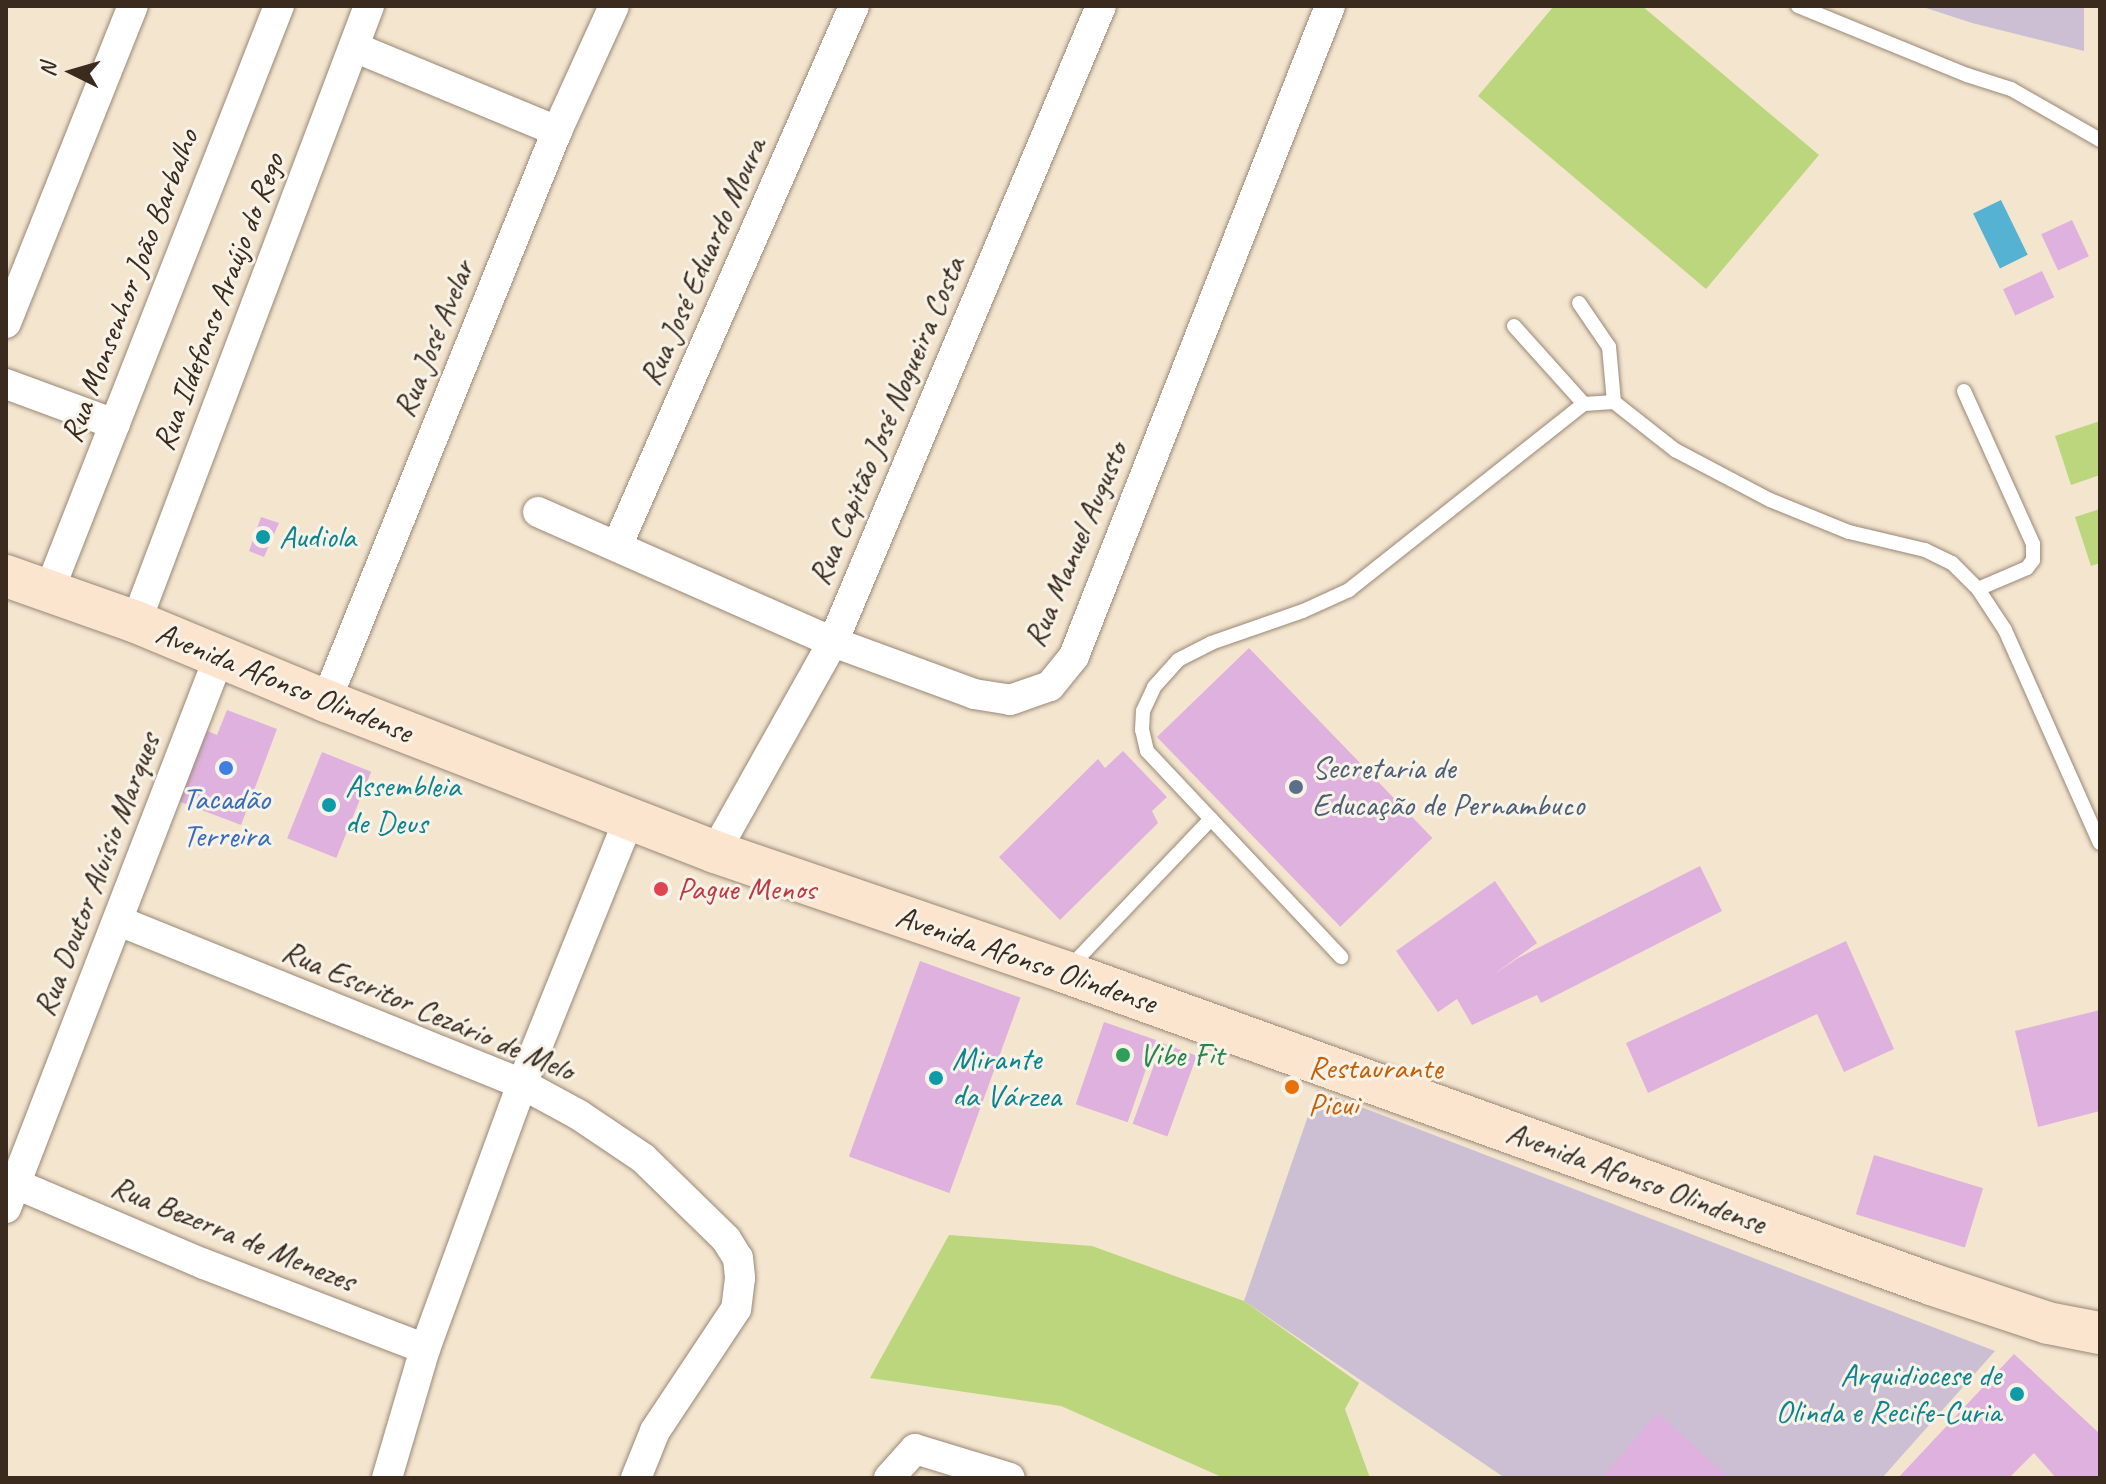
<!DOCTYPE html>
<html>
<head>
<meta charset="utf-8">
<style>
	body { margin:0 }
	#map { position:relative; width:2106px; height:1484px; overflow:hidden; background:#f4e5cf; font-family:Caveat,sans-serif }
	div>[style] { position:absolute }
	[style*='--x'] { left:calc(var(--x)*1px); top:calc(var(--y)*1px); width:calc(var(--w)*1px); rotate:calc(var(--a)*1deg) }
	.industrial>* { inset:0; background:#ccbfd4 }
	.green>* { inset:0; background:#bbd67c }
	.water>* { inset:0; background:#55b2d3; transform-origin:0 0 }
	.building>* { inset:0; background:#dfb1de; transform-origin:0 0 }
	.roads { filter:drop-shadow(0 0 2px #988876) drop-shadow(0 0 2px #988876) }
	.service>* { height:14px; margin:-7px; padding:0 7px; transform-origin:7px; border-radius:7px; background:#fff }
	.minor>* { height:30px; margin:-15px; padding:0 15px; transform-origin:15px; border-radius:15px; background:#fff }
	.secondary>* { height:42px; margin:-21px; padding:0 21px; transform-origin:21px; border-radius:21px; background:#fce5cf }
	.dots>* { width:22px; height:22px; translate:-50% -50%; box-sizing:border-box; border:4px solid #f7f3e8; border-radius:50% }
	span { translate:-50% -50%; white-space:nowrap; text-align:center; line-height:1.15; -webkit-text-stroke:6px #f7f3e8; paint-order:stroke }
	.street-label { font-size:32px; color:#3b2a1e }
	.culture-label { font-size:32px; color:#0d838f }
	.left { translate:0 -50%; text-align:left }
	.right { translate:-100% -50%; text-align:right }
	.service-label { font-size:32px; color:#4e5e75 }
	.shop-label { font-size:32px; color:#366cbe }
	.health-label { font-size:32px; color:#be3a42 }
	.leisure-label { font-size:32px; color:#27864d }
	.food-label { font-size:32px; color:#c56008 }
	.frame { position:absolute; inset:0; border:8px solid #3b2a1e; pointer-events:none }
	.north { position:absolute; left:32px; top:32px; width:80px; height:80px; -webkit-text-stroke:6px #f7f3e8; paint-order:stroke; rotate:275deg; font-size:22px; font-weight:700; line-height:32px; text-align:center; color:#3b2a1e }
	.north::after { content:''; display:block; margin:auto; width:28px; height:36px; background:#3b2a1e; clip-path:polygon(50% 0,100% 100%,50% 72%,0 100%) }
</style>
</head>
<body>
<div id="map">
	<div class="industrial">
		<i style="clip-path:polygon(1920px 6px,2084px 6px,2084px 51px,1972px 23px)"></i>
		<i style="clip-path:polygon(1317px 1090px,1995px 1351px,1882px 1478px,1505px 1478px,1244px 1301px)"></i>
	</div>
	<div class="green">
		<i style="clip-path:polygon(1554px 6px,1642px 6px,1819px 155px,1706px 289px,1478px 96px)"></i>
		<i style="clip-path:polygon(2100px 421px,2100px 475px,2071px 485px,2055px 436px)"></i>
		<i style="clip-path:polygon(2100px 509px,2100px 563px,2091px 566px,2075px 517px)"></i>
		<i style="clip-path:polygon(949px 1235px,1092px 1246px,1244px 1301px,1359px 1383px,1345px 1409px,1370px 1478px,1224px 1478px,1061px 1406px,870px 1378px)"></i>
	</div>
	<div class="water">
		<i style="left:2001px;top:200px;width:61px;height:31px;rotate:64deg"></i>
	</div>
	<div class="building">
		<i style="left:2072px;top:220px;width:40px;height:34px;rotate:65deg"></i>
		<i style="left:2042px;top:271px;width:29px;height:43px;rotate:65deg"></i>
		<i style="clip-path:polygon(261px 517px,279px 523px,264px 557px,249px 551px)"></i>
		<i style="left:1249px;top:648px;width:264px;height:128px;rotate:46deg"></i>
		<i style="clip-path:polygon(227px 710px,277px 729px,241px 825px,178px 801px,205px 730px,217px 735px)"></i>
		<i style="clip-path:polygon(1123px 751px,1167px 797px,1152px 811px,1158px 823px,1060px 920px,999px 857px,1098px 759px,1105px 768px)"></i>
		<i style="left:322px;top:752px;width:53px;height:93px;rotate:22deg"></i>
		<i style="clip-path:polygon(1700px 866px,1722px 911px,1541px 1003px,1537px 995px,1472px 1025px,1457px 999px,1438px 1012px,1396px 951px,1495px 881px,1537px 943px,1493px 975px,1518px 958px)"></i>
		<i style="clip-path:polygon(1846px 941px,1894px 1049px,1844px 1072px,1817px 1014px,1648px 1093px,1626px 1043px)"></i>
		<i style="left:920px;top:961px;width:107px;height:208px;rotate:20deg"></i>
		<i style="clip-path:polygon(2100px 1010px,2100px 1111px,2038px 1127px,2015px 1031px)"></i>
		<i style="left:1104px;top:1022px;width:55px;height:87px;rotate:19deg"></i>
		<i style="left:1162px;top:1043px;width:37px;height:86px;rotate:20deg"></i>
		<i style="left:1874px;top:1155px;width:114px;height:62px;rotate:17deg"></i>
		<i style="clip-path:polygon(2014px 1354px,2100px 1434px,2100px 1478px,2056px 1478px,2034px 1453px,2009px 1478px,1898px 1478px)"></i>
		<i style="clip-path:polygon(1658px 1413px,1729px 1478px,1601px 1478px)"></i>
	</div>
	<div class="roads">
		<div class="service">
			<i style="--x:1798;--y:6;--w:183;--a:22.2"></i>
			<i style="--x:1967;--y:75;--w:46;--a:17.7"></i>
			<i style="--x:2011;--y:89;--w:103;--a:29.8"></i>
			<i style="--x:1579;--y:303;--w:53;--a:55.7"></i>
			<i style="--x:1609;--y:347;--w:55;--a:84.8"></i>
			<i style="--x:1614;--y:402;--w:78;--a:38.2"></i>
			<i style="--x:1675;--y:450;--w:107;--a:27.8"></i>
			<i style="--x:1770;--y:500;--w:85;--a:22.1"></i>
			<i style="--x:1849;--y:532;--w:78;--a:13.3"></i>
			<i style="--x:1925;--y:550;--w:30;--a:26"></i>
			<i style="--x:1952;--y:563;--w:37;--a:45"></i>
			<i style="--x:1978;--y:589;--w:49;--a:56.6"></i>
			<i style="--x:2005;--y:630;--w:233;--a:66"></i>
			<i style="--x:1514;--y:326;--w:105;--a:48.1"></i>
			<i style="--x:1584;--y:404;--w:30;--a:-4"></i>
			<i style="--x:1964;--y:391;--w:168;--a:65.7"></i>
			<i style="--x:2033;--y:544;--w:16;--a:90"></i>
			<i style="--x:2033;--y:560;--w:10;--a:127"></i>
			<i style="--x:2027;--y:568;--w:53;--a:156.8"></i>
			<i style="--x:1211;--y:819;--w:93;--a:-133.3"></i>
			<i style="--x:1147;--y:751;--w:22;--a:-103"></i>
			<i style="--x:1142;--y:730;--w:19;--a:-87"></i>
			<i style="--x:1143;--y:711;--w:26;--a:-65"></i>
			<i style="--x:1154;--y:687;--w:36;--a:-48"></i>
			<i style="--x:1178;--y:660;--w:37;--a:-27"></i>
			<i style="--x:1211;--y:643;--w:97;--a:-19.2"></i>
			<i style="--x:1303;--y:611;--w:51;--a:-24.5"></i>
			<i style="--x:1349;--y:590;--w:300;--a:-38.4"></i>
			<i style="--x:1068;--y:969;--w:207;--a:-46.4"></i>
			<i style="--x:1211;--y:819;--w:190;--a:46.7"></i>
		</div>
		<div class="minor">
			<i style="--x:354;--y:47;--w:220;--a:22.5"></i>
			<i style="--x:6;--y:323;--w:341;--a:-68.2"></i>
			<i style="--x:6;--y:384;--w:116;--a:20.2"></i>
			<i style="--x:538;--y:512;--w:322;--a:23.8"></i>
			<i style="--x:833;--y:642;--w:150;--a:20.2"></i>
			<i style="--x:974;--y:694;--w:36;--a:9"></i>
			<i style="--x:1010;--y:700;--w:42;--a:-19.3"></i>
			<i style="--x:1050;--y:686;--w:38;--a:-51"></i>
			<i style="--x:1074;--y:656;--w:699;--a:-68.5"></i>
			<i style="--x:617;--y:546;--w:590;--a:-66.3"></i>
			<i style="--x:49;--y:591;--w:629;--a:-68.54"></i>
			<i style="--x:136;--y:622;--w:659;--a:-69.28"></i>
			<i style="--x:326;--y:701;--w:615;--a:-67.94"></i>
			<i style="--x:557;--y:131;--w:137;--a:-65.5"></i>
			<i style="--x:715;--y:852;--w:241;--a:-60.7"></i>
			<i style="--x:833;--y:642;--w:690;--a:-67.15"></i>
			<i style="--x:119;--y:921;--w:435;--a:22"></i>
			<i style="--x:522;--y:1084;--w:65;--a:28.5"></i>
			<i style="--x:579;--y:1115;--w:77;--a:33.9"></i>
			<i style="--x:643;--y:1158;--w:116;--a:44.3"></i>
			<i style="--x:726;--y:1239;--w:22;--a:58"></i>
			<i style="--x:738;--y:1258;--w:20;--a:84"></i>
			<i style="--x:740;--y:1278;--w:31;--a:97"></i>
			<i style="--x:736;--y:1309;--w:146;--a:123.6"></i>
			<i style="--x:655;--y:1431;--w:51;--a:112"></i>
			<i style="--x:16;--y:1184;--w:204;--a:23.1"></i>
			<i style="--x:204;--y:1264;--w:237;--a:21"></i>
			<i style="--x:6;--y:1208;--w:591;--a:-68.86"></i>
			<i style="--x:387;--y:1478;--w:134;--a:-73.6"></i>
			<i style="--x:425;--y:1349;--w:282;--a:-69.9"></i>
			<i style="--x:522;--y:1084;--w:286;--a:-68"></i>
			<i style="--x:889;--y:1478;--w:39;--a:-48"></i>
			<i style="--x:915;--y:1449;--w:99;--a:17"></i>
		</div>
		<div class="secondary">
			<i style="--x:6;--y:576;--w:138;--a:19.5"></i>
			<i style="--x:136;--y:622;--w:206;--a:22.6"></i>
			<i style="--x:326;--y:701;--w:417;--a:21.2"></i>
			<i style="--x:715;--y:852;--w:370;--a:18.9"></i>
			<i style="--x:1065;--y:972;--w:920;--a:19.81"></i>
			<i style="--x:1931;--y:1284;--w:123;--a:18.4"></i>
			<i style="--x:2048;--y:1323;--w:53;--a:10.9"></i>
		</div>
	</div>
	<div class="dots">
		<i style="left:263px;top:537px;background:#0f9aa8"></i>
		<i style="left:226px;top:768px;background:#3f7fe0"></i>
		<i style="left:1296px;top:787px;background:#5c6f8a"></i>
		<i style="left:329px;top:805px;background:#0f9aa8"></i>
		<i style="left:661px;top:889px;background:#e0444e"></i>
		<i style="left:1123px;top:1055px;background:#2e9e5b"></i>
		<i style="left:936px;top:1078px;background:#0f9aa8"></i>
		<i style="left:1292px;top:1087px;background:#e8710a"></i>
		<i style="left:2017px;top:1394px;background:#0f9aa8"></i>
	</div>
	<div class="street-label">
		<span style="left:703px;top:262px;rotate:-66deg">Rua José Eduardo Moura</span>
		<span style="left:130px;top:286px;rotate:-69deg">Rua Monsenhor João Barbalho</span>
		<span style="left:219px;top:302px;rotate:-69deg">Rua Ildefonso Araújo do Rego</span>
		<span style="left:434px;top:339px;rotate:-68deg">Rua José Avelar</span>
		<span style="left:887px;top:421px;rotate:-67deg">Rua Capitão José Nogueira Costa</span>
		<span style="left:1076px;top:545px;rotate:-67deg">Rua Manuel Augusto</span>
		<span style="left:284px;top:683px;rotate:22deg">Avenida Afonso Olindense</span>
		<span style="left:97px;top:875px;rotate:-69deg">Rua Doutor Aluísio Marques</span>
		<span style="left:1026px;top:960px;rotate:19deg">Avenida Afonso Olindense</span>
		<span style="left:428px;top:1011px;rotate:23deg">Rua Escritor Cezário de Melo</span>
		<span style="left:1636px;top:1178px;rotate:20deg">Avenida Afonso Olindense</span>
		<span style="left:233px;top:1234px;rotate:22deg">Rua Bezerra de Menezes</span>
	</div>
	<div class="culture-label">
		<span class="left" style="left:279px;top:537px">Audiola</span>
		<span class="left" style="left:345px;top:805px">Assembleia<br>de Deus</span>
		<span class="left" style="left:952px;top:1078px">Mirante<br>da Várzea</span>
		<span class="right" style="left:2001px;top:1394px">Arquidiocese de<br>Olinda e Recife-Curia</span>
	</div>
	<div class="service-label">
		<span class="left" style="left:1312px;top:787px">Secretaria de<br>Educação de Pernambuco</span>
	</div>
	<div class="shop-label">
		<span style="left:226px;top:818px">Tacadão<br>Terreira</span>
	</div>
	<div class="health-label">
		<span class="left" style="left:677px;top:889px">Pague Menos</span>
	</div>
	<div class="leisure-label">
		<span class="left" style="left:1139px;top:1055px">Vibe Fit</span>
	</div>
	<div class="food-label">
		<span class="left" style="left:1308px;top:1087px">Restaurante<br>Picui</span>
	</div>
	<div class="frame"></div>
	<div class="north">N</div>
</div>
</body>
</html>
